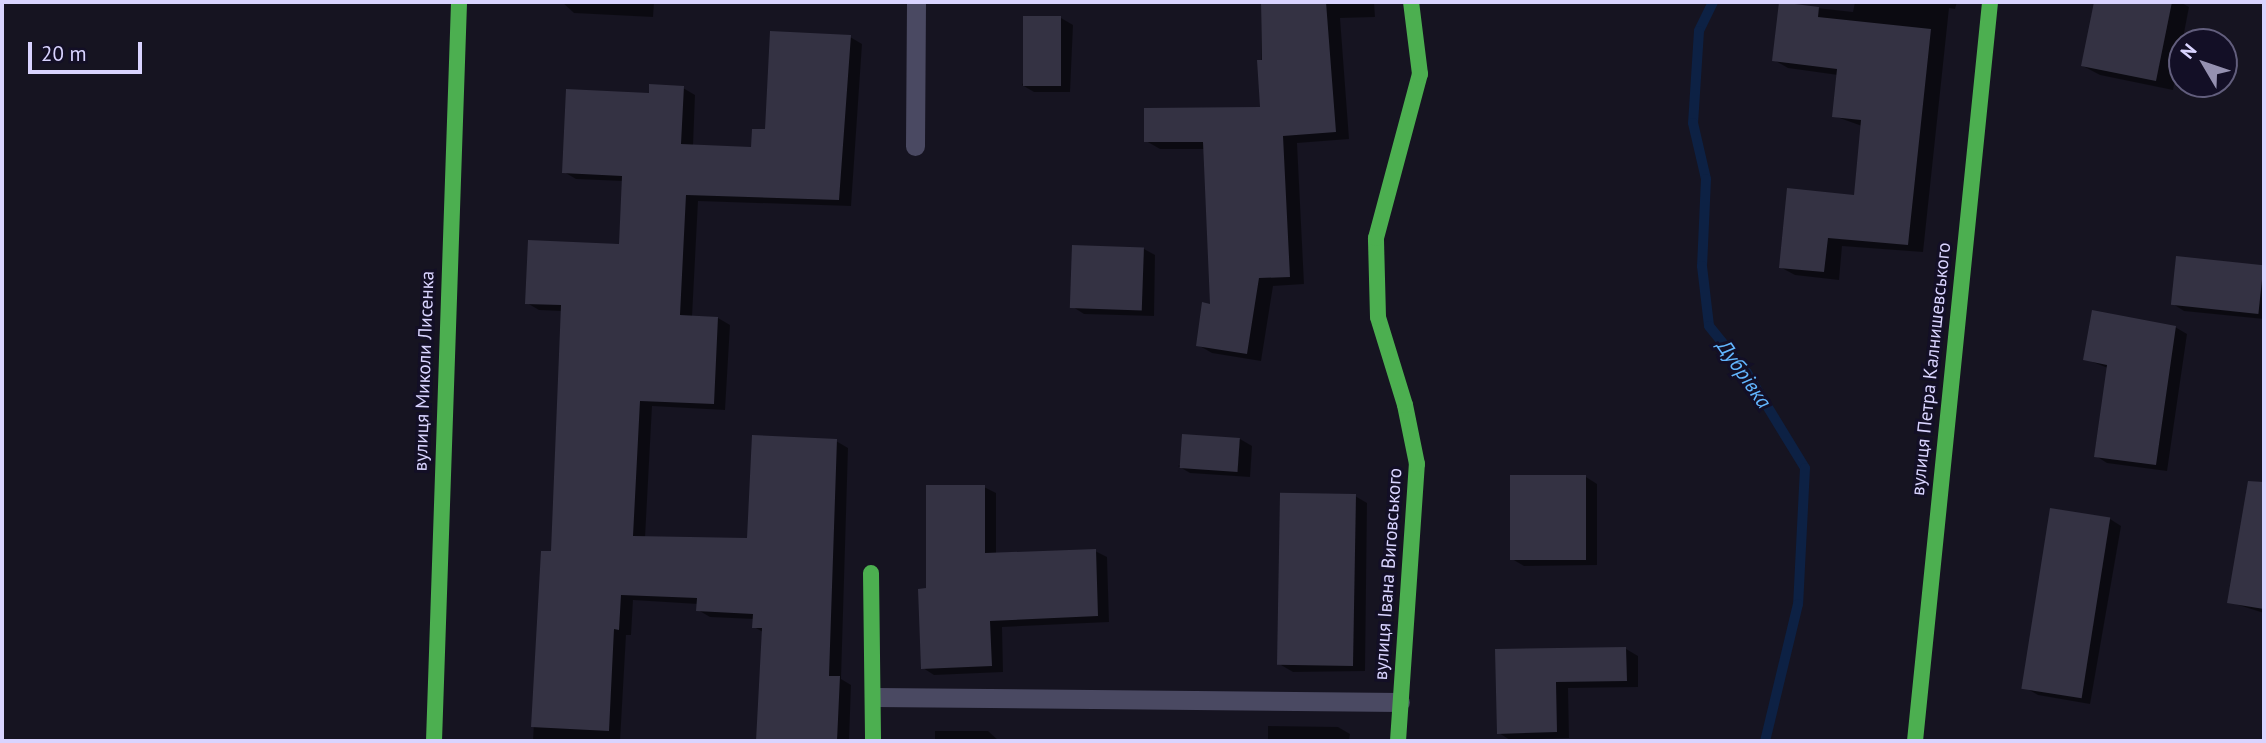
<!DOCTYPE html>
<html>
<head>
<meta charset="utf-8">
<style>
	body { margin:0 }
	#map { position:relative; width:2266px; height:743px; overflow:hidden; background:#161421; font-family:"PT Sans",sans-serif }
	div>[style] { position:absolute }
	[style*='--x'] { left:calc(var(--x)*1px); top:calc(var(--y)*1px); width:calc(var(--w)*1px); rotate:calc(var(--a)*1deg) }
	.shadow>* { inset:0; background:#0007 }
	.stream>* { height:10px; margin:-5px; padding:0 5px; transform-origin:5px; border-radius:5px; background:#0d2144 }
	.building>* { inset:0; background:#343243; transform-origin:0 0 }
	.lane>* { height:19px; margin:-9.5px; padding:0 9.5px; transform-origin:9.5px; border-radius:9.5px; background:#4a4962 }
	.fast>* { height:16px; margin:-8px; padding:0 8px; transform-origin:8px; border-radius:8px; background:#4caf50 }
	span { translate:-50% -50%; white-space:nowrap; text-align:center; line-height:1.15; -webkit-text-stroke:6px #130f26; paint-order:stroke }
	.street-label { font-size:19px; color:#d9d4ff }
	.water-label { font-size:21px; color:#62b6ff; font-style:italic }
	.frame { position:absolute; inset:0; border:4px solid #d9d4ff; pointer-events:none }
	.north { position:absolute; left:2168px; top:28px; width:70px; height:70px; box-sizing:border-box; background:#130f26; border:2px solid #625e7d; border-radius:50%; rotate:309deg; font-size:19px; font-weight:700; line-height:28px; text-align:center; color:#d9d4ff }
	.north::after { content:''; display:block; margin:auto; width:24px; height:32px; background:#9591b1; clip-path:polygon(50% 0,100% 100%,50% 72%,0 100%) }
	.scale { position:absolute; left:28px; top:42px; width:114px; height:32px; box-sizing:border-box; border:4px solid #d9d4ff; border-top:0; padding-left:9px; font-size:21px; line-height:24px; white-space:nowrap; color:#d9d4ff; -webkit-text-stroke:5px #130f26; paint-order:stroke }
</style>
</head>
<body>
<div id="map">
	<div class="shadow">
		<i style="clip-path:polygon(562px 2px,654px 2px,653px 17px,574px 13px)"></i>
		<i style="clip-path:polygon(1261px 2px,1374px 2px,1375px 17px,1340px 18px,1349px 139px,1297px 143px,1304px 284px,1273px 286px,1261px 361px,1212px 353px,1198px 345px,1211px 306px,1205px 149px,1160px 149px,1146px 141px,1262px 109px)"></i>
		<i style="clip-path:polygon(1855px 2px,1957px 2px,1955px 9px,1949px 8px,1923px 252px,1842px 246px,1839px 280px,1795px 275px,1780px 267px,1856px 197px,1862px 126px,1834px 116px,1838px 75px,1788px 68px,1774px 60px,1781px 4px,1853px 12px)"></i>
		<i style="clip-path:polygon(2095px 2px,2180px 2px,2189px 7px,2173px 90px,2100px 75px,2083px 66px)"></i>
		<i style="clip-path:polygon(1061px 18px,1073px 25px,1070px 92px,1034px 92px,1022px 85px)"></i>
		<i style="clip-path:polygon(850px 37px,862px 44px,851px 206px,698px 201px,692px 317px,718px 318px,730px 325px,725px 410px,652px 406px,645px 538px,749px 540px,836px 441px,848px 448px,841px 679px,851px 685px,849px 741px,758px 741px,763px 632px,754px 627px,754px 619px,710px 617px,698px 610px,698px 604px,633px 600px,631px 635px,626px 635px,620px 741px,533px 741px,543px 552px,552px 553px,562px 311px,539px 310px,527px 303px,621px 246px,623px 181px,576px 179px,564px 172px,650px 94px,683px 88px,695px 95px,693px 146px,753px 149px)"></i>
		<i style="clip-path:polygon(1144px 249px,1155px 255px,1154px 316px,1084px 314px,1073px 307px)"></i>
		<i style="clip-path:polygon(2230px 273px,2264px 278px,2264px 319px,2184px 311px,2173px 304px)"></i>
		<i style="clip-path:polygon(2175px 327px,2187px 334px,2167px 471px,2107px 463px,2096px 456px,2108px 368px,2085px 359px)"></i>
		<i style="clip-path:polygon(1240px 439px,1252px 446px,1250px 477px,1190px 473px,1178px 466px)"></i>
		<i style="clip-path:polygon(1586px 477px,1597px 484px,1597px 565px,1524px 566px,1512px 559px)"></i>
		<i style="clip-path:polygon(984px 487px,996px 493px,996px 555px,1095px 551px,1107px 557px,1109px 622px,1002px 627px,1003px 672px,934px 675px,923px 668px,928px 590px)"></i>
		<i style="clip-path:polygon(1355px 496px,1367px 503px,1365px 671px,1293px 672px,1281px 665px)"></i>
		<i style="clip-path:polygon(2052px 510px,2110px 519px,2121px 526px,2090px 704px,2038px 695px,2026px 688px)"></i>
		<i style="clip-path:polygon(2242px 528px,2264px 531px,2264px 613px,2229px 602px)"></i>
		<i style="clip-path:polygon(1626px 649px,1638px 656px,1638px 687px,1568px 688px,1569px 738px,1510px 740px,1499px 733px,1497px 650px)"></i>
		<i style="clip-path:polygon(1268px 726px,1338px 727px,1350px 734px,1349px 741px,1268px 741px)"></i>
		<i style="clip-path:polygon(935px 731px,988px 731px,999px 741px,935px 741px)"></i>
	</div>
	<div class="stream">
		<i style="--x:1713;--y:2;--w:32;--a:116"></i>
		<i style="--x:1699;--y:31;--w:92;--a:93.7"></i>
		<i style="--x:1693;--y:123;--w:57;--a:76.9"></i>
		<i style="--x:1706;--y:179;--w:87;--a:92.6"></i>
		<i style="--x:1702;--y:266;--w:60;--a:83.3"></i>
		<i style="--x:1709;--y:326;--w:60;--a:51"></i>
		<i style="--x:1747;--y:373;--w:111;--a:58.6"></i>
		<i style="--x:1805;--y:468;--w:136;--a:92.9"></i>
		<i style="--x:1798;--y:604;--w:141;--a:103.5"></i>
	</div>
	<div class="building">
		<i style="clip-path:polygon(1261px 2px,1326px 2px,1336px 132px,1283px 136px,1290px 277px,1259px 278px,1247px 354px,1196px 346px,1202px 302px,1210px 304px,1203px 142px,1144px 142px,1144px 108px,1260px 107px,1257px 60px,1262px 60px)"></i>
		<i style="clip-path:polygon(1779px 2px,1819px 7px,1818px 17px,1931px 29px,1908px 245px,1828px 238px,1824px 272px,1779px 268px,1787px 188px,1854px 195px,1861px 120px,1832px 117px,1837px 69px,1772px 61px)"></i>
		<i style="clip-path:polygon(2094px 2px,2172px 2px,2156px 81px,2081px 66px)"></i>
		<i style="left:1023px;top:16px;width:38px;height:70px"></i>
		<i style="clip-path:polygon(770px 31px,851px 35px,839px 200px,686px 195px,680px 315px,718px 317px,714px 404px,640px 401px,633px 536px,747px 538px,752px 435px,837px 439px,829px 676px,840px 676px,837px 741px,756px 741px,762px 628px,752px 628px,753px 614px,696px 611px,697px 598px,621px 595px,619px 630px,614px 629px,609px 731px,531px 727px,541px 551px,551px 551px,561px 305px,525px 304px,528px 240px,619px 244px,622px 176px,562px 173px,566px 89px,649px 93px,649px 84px,684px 86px,681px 144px,751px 147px,752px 129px,765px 129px)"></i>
		<i style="left:1072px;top:245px;width:72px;height:63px;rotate:2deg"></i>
		<i style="left:2176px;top:256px;width:88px;height:49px;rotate:6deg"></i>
		<i style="clip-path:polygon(2092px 310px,2176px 326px,2156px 465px,2094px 457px,2107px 365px,2083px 360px)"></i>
		<i style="left:1182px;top:434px;width:58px;height:34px;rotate:4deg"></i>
		<i style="left:1586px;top:475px;width:85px;height:76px;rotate:90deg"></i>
		<i style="clip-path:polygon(2248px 481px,2264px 482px,2264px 609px,2227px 603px)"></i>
		<i style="clip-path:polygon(926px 485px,985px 485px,985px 553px,1096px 549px,1098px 616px,990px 621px,992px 666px,921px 669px,918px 589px,926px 588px)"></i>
		<i style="left:1356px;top:494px;width:172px;height:76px;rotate:91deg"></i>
		<i style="left:2050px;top:508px;width:61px;height:183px;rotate:9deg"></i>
		<i style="clip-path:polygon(1626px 647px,1627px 681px,1556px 682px,1557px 732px,1497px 734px,1495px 649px)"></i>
	</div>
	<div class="lane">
		<i style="--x:915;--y:146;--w:144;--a:-89.6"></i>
		<i style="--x:875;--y:697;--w:525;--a:0.55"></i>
	</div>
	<div class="fast">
		<i style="--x:871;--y:573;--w:168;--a:89.3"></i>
		<i style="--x:434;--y:741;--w:739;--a:-88.06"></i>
		<i style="--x:1398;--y:741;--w:278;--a:-86.1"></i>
		<i style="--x:1417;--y:464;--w:60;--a:-101.5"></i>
		<i style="--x:1405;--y:405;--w:92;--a:-107.1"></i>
		<i style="--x:1378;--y:317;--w:79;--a:-91.5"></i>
		<i style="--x:1376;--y:238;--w:170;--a:-75"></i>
		<i style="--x:1420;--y:74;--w:73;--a:-97.1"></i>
		<i style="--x:1915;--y:741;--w:743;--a:-84.2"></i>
	</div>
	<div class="street-label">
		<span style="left:1931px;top:369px;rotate:-84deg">вулиця Петра Калнишевського</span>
		<span style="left:424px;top:371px;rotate:-88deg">вулиця Миколи Лисенка</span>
		<span style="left:1388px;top:574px;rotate:-86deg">вулиця Івана Виговського</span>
	</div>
	<div class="water-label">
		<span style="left:1744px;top:374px;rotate:55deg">Дубрівка</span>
	</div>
	<div class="frame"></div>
	<div class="north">N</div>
	<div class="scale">20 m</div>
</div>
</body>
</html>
